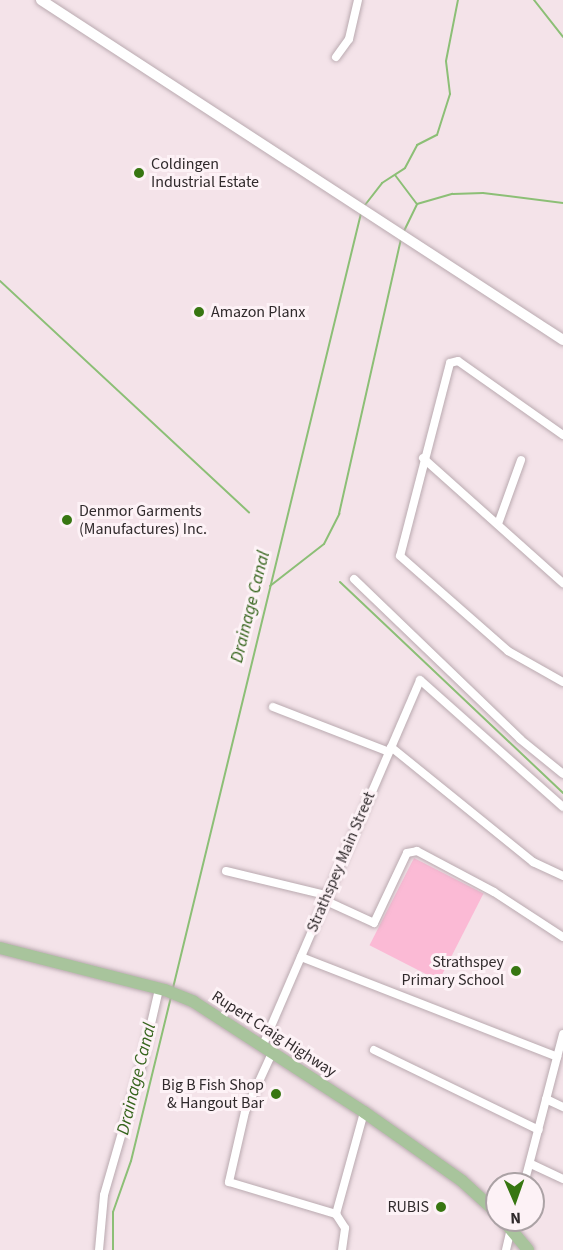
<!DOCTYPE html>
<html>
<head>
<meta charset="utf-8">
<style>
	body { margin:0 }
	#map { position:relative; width:563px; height:1250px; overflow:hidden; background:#f4e3e9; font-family:"Source Sans 3",sans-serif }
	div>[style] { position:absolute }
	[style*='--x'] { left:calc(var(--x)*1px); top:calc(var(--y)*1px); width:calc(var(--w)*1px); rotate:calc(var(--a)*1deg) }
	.green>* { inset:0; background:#fbbad5; transform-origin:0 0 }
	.stream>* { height:2px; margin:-1px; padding:0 1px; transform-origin:1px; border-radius:1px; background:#8cbf76 }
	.roads { filter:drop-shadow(0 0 2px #baaab0) drop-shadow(0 0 2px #baaab0) }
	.street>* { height:8px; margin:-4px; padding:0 4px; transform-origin:4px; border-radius:4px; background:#fff }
	.secondary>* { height:10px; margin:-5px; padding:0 5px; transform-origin:5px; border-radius:5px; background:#fff }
	.primary>* { height:12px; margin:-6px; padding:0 6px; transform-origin:6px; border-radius:6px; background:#a8c49c }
	.dots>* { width:16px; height:16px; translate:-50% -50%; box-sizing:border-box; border:3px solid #fdf2f6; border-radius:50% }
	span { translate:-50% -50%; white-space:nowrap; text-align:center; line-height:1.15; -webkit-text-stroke:6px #fdf2f6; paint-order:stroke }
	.poi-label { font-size:16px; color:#302a2c }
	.left { translate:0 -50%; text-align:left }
	.right { translate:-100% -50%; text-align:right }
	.street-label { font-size:16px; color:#302a2c }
	.water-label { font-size:18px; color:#36651d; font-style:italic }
	.north { position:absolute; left:485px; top:1172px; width:60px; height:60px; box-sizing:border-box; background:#fdf2f6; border:2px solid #aba2a5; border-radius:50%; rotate:178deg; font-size:16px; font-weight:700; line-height:24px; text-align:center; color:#302a2c }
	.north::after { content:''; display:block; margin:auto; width:21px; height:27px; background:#377611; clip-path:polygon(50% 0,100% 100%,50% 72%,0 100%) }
</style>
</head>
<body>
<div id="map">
	<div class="green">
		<i style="left:414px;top:858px;width:78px;height:98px;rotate:27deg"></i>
	</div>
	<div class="stream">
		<i style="--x:534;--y:0;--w:47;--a:51.9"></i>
		<i style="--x:395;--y:175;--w:36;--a:53"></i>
		<i style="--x:417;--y:204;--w:37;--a:-16"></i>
		<i style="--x:453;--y:194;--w:30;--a:-2"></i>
		<i style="--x:483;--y:193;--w:81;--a:7.1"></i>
		<i style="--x:365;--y:205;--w:28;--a:-52"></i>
		<i style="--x:382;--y:183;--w:27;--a:-33"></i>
		<i style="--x:405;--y:168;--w:26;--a:-62"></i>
		<i style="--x:417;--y:145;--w:22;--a:-27"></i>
		<i style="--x:437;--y:135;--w:43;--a:-72.4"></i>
		<i style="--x:450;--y:94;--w:33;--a:-97"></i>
		<i style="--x:446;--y:61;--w:62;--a:-78.9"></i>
		<i style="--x:404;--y:231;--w:30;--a:-64"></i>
		<i style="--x:0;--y:281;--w:340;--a:42.9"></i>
		<i style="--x:340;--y:582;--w:307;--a:43.4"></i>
		<i style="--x:270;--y:586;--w:68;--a:-37.9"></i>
		<i style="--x:324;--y:544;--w:34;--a:-63"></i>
		<i style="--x:339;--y:514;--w:282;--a:-77.3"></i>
		<i style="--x:173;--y:988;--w:797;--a:-76.36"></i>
		<i style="--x:113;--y:1250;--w:38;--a:-90"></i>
		<i style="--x:113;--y:1212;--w:54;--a:-70.6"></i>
		<i style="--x:131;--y:1161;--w:169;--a:-76.3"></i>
	</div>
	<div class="roads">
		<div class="street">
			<i style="--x:336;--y:57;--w:22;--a:-54"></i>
			<i style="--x:349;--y:39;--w:40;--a:-77"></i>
			<i style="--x:563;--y:435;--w:128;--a:-144.8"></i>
			<i style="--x:458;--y:361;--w:8;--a:166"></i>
			<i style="--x:450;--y:363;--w:199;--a:104.5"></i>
			<i style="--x:400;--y:556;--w:144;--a:41.3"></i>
			<i style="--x:508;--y:651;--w:63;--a:29.4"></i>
			<i style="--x:423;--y:458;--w:188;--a:41.8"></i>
			<i style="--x:498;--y:524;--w:68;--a:-70.2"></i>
			<i style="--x:354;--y:579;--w:231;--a:43.9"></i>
			<i style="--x:520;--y:739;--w:55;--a:39.1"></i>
			<i style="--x:273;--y:707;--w:124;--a:21.2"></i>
			<i style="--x:391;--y:747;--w:183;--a:39"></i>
			<i style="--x:533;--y:862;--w:33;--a:25"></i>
			<i style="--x:226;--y:871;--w:103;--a:13.5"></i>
			<i style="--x:324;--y:900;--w:55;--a:24.7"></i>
			<i style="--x:374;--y:923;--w:77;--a:-64.8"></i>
			<i style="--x:407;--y:853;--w:10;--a:-11"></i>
			<i style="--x:417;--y:851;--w:87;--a:28"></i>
			<i style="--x:494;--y:892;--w:82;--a:33.1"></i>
			<i style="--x:301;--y:957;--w:275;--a:21.3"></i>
			<i style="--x:263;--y:1045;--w:397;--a:-66.7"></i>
			<i style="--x:420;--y:680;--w:191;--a:41.6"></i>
			<i style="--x:374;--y:1050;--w:183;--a:25.9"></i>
			<i style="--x:273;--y:1051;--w:67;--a:114.7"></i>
			<i style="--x:245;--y:1112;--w:72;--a:102.9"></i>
			<i style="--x:229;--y:1182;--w:112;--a:16.7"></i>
			<i style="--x:546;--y:1099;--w:19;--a:25"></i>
			<i style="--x:531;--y:1164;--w:35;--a:25"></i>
			<i style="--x:524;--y:1184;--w:155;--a:-75.4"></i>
			<i style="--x:99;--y:1250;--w:55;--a:-84.8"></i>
			<i style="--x:104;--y:1195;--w:133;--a:-73.9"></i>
			<i style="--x:141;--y:1067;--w:80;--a:-77"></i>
			<i style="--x:342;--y:1250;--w:22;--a:-82"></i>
			<i style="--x:345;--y:1228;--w:17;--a:-123"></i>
			<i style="--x:336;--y:1214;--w:106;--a:-74.6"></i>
			<i style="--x:506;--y:1250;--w:31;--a:-77"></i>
		</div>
		<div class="secondary">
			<i style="--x:41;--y:0;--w:623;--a:33.08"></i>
		</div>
		<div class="primary">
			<i style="--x:0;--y:948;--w:170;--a:14.3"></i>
			<i style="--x:165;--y:990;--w:31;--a:22"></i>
			<i style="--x:194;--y:1002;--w:202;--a:32.9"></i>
			<i style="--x:364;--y:1112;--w:120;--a:35.1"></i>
			<i style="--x:462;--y:1181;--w:47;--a:42.4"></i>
			<i style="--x:503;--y:1220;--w:39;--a:50"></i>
		</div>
	</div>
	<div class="dots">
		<i style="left:139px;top:173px;background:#377611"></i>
		<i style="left:199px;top:312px;background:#377611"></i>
		<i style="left:67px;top:520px;background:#377611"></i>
		<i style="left:516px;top:971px;background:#377611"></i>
		<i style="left:276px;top:1094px;background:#377611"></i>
		<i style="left:441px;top:1207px;background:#377611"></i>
	</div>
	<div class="poi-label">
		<span class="left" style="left:151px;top:173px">Coldingen<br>Industrial Estate</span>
		<span class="left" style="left:211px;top:312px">Amazon Planx</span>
		<span class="left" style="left:79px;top:520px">Denmor Garments<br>(Manufactures) Inc.</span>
		<span class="right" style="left:504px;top:971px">Strathspey<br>Primary School</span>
		<span class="right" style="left:264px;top:1094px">Big B Fish Shop<br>&amp; Hangout Bar</span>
		<span class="right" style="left:429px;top:1207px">RUBIS</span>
	</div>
	<div class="street-label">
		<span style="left:341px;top:862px;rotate:-67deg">Strathspey Main Street</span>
		<span style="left:274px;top:1034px;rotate:33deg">Rupert Craig Highway</span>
	</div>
	<div class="water-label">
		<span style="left:251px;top:607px;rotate:-76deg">Drainage Canal</span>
		<span style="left:137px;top:1079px;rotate:-76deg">Drainage Canal</span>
	</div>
	<div class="north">N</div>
</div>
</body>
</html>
